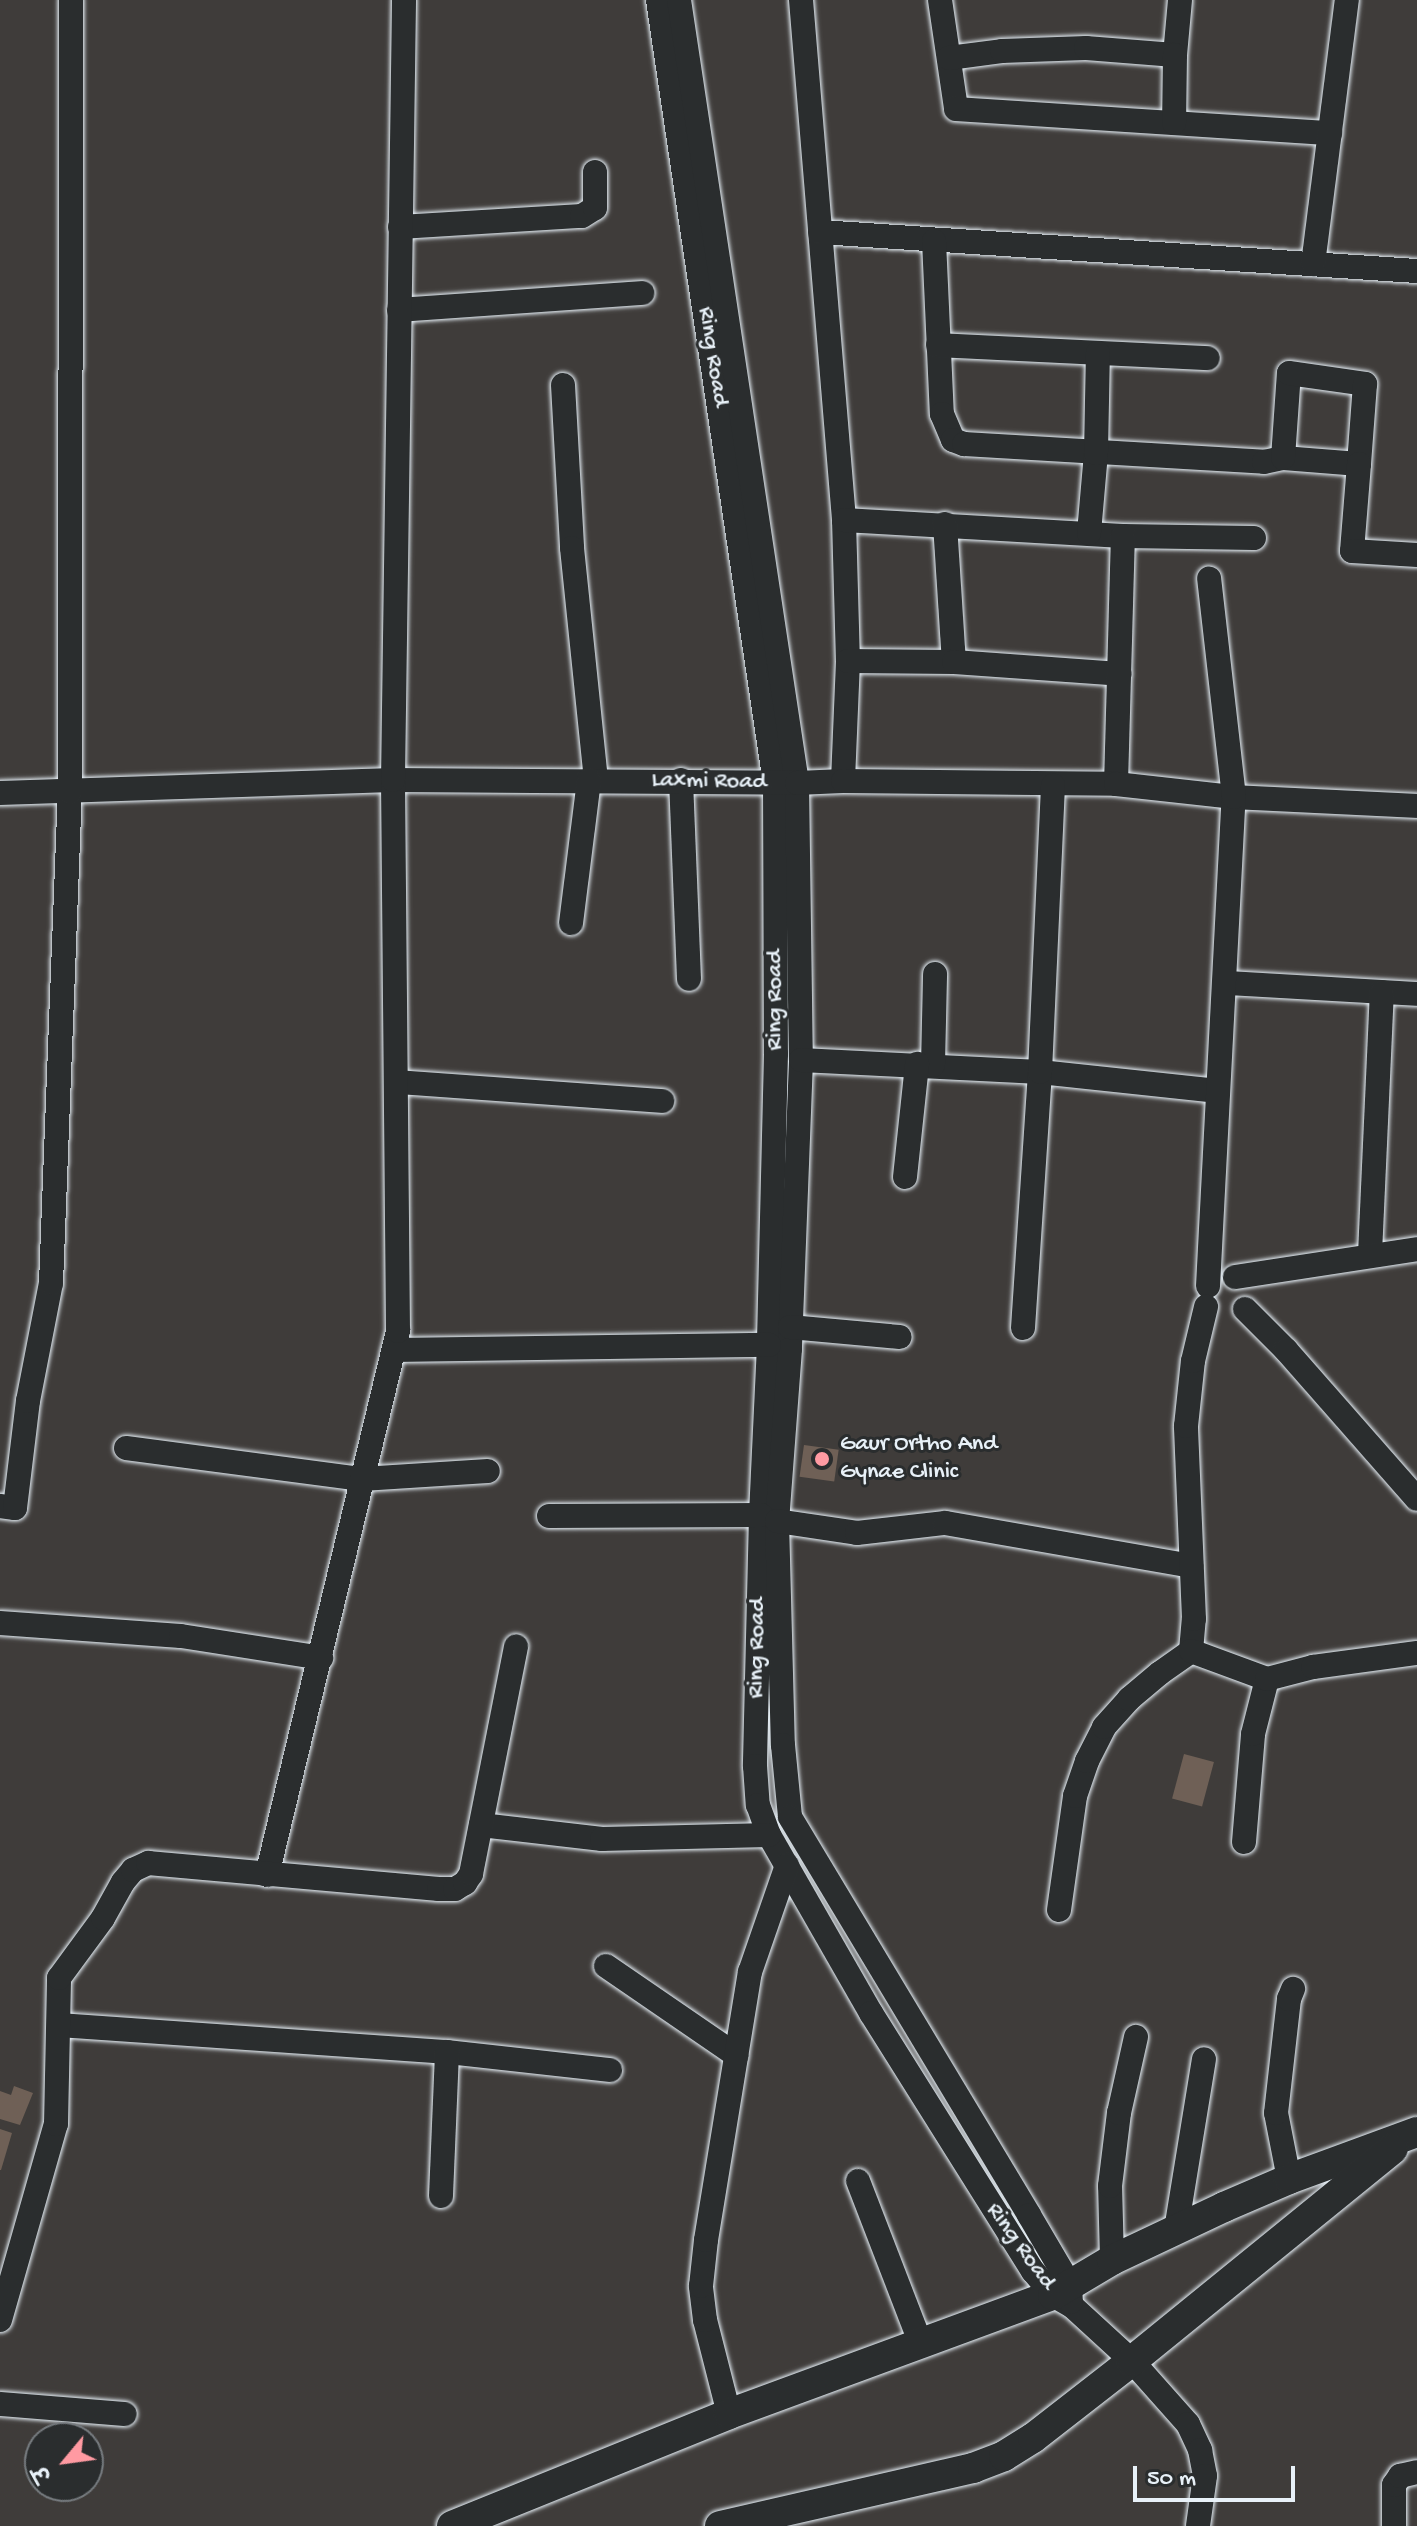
<!DOCTYPE html>
<html>
<head>
<meta charset="utf-8">
<style>
	body { margin:0 }
	#map { position:relative; width:1417px; height:2526px; overflow:hidden; background:#3f3c3a; font-family:"Gochi Hand","Playpen Sans Deva",sans-serif }
	div>[style] { position:absolute }
	[style*='--x'] { left:calc(var(--x)*1px); top:calc(var(--y)*1px); width:calc(var(--w)*1px); rotate:calc(var(--a)*1deg) }
	.building>* { inset:0; background:#6f6056; transform-origin:0 0 }
	.roads { filter:drop-shadow(0 0 2px #e8f1f8) drop-shadow(0 0 2px #e8f1f8) }
	.minor>* { height:24px; margin:-12px; padding:0 12px; transform-origin:12px; border-radius:12px; background:#2a2d2e }
	.major>* { height:30px; margin:-15px; padding:0 15px; transform-origin:15px; border-radius:15px; background:#2a2d2e }
	.dots>* { width:22px; height:22px; translate:-50% -50%; box-sizing:border-box; border:4px solid #2a2d2e; border-radius:50% }
	span { translate:-50% -50%; white-space:nowrap; text-align:center; line-height:1.15; -webkit-text-stroke:6px #2a2d2e; paint-order:stroke }
	.street-label { font-size:24px; color:#e8f1f8 }
	.poi-label { font-size:24px; color:#e8f1f8 }
	.left { translate:0 -50%; text-align:left }
	.north { position:absolute; left:24px; top:2422px; width:80px; height:80px; box-sizing:border-box; background:#2a2d2e; border:2px solid #767b7f; border-radius:50%; rotate:241deg; font-size:22px; font-weight:700; line-height:32px; text-align:center; color:#e8f1f8 }
	.north::after { content:''; display:block; margin:auto; width:28px; height:36px; background:#ff9aa2; clip-path:polygon(50% 0,100% 100%,50% 72%,0 100%) }
	.scale { position:absolute; left:1133px; top:2466px; width:162px; height:36px; box-sizing:border-box; border:4px solid #e8f1f8; border-top:0; padding-left:10px; font-size:24px; line-height:28px; white-space:nowrap; color:#e8f1f8; -webkit-text-stroke:6px #2a2d2e; paint-order:stroke }
</style>
</head>
<body>
<div id="map">
	<div class="building">
		<i style="left:804px;top:1445px;width:35px;height:32px;rotate:8deg"></i>
		<i style="left:1184px;top:1754px;width:31px;height:46px;rotate:15deg"></i>
		<i style="clip-path:polygon(14px 2086px,33px 2093px,20px 2125px,0 2119px,0 2091px,11px 2095px)"></i>
		<i style="clip-path:polygon(0 2129px,12px 2133px,1px 2170px,0 2170px)"></i>
	</div>
	<div class="roads">
		<div class="minor">
			<i style="--x:658;--y:0;--w:792;--a:81.5"></i>
			<i style="--x:775;--y:783;--w:271;--a:89.8"></i>
			<i style="--x:776;--y:1054;--w:291;--a:91.4"></i>
			<i style="--x:769;--y:1345;--w:170;--a:92.7"></i>
			<i style="--x:761;--y:1515;--w:251;--a:91.4"></i>
			<i style="--x:755;--y:1766;--w:39;--a:86"></i>
			<i style="--x:758;--y:1805;--w:32;--a:70"></i>
			<i style="--x:769;--y:1835;--w:205;--a:60.2"></i>
			<i style="--x:871;--y:2013;--w:305;--a:57.9"></i>
			<i style="--x:1033;--y:2271;--w:31;--a:50"></i>
			<i style="--x:1053;--y:2295;--w:22;--a:30"></i>
			<i style="--x:1072;--y:2306;--w:81;--a:42.5"></i>
			<i style="--x:1132;--y:2361;--w:84;--a:48.4"></i>
			<i style="--x:1188;--y:2424;--w:29;--a:65"></i>
			<i style="--x:1200;--y:2450;--w:26;--a:79"></i>
			<i style="--x:1205;--y:2476;--w:50;--a:98"></i>
			<i style="--x:679;--y:0;--w:792;--a:81.43"></i>
			<i style="--x:797;--y:783;--w:277;--a:89.2"></i>
			<i style="--x:801;--y:1060;--w:289;--a:92.2"></i>
			<i style="--x:790;--y:1349;--w:172;--a:94.3"></i>
			<i style="--x:777;--y:1521;--w:224;--a:88.5"></i>
			<i style="--x:783;--y:1745;--w:72;--a:84.4"></i>
			<i style="--x:790;--y:1817;--w:464;--a:59"></i>
			<i style="--x:1029;--y:2215;--w:81;--a:59.6"></i>
			<i style="--x:1070;--y:2285;--w:17;--a:87"></i>
			<i style="--x:801;--y:0;--w:522;--a:85.27"></i>
			<i style="--x:844;--y:520;--w:141;--a:88.4"></i>
			<i style="--x:848;--y:661;--w:120;--a:92.4"></i>
			<i style="--x:940;--y:0;--w:110;--a:81.6"></i>
			<i style="--x:956;--y:109;--w:375;--a:3.7"></i>
			<i style="--x:1175;--y:55;--w:55;--a:-84.8"></i>
			<i style="--x:949;--y:58;--w:53;--a:-7.5"></i>
			<i style="--x:1002;--y:51;--w:84;--a:-2"></i>
			<i style="--x:1086;--y:48;--w:89;--a:4.5"></i>
			<i style="--x:1175;--y:55;--w:68;--a:90.8"></i>
			<i style="--x:400;--y:227;--w:182;--a:-3.5"></i>
			<i style="--x:582;--y:216;--w:15;--a:-32"></i>
			<i style="--x:595;--y:208;--w:36;--a:-90"></i>
			<i style="--x:820;--y:232;--w:598;--a:3.74"></i>
			<i style="--x:934;--y:241;--w:173;--a:87.4"></i>
			<i style="--x:942;--y:414;--w:28;--a:67"></i>
			<i style="--x:953;--y:440;--w:12;--a:20"></i>
			<i style="--x:964;--y:444;--w:301;--a:3.4"></i>
			<i style="--x:1264;--y:462;--w:19;--a:-12"></i>
			<i style="--x:1313;--y:264;--w:266;--a:-82.7"></i>
			<i style="--x:399;--y:310;--w:244;--a:-4"></i>
			<i style="--x:938;--y:345;--w:270;--a:2.8"></i>
			<i style="--x:563;--y:385;--w:163;--a:86.8"></i>
			<i style="--x:572;--y:548;--w:234;--a:84.1"></i>
			<i style="--x:1359;--y:464;--w:76;--a:-175.5"></i>
			<i style="--x:1283;--y:458;--w:85;--a:-86"></i>
			<i style="--x:1289;--y:373;--w:77;--a:8.2"></i>
			<i style="--x:1365;--y:384;--w:80;--a:94.3"></i>
			<i style="--x:1359;--y:464;--w:87;--a:94.6"></i>
			<i style="--x:1352;--y:551;--w:65;--a:3.5"></i>
			<i style="--x:844;--y:520;--w:279;--a:3.3"></i>
			<i style="--x:1123;--y:536;--w:131;--a:0.9"></i>
			<i style="--x:945;--y:524;--w:138;--a:86.3"></i>
			<i style="--x:1089;--y:533;--w:80;--a:-85"></i>
			<i style="--x:1096;--y:453;--w:100;--a:-88.9"></i>
			<i style="--x:848;--y:661;--w:106;--a:0.5"></i>
			<i style="--x:954;--y:662;--w:166;--a:4.1"></i>
			<i style="--x:681;--y:780;--w:199;--a:87.7"></i>
			<i style="--x:1116;--y:784;--w:248;--a:-88.4"></i>
			<i style="--x:0;--y:793;--w:393;--a:-1.9"></i>
			<i style="--x:393;--y:780;--w:404;--a:0.4"></i>
			<i style="--x:797;--y:783;--w:46;--a:-2.5"></i>
			<i style="--x:843;--y:781;--w:273;--a:0.6"></i>
			<i style="--x:1116;--y:784;--w:119;--a:6.3"></i>
			<i style="--x:1234;--y:797;--w:183;--a:2.8"></i>
			<i style="--x:571;--y:923;--w:144;--a:-82.8"></i>
			<i style="--x:1227;--y:983;--w:190;--a:3.3"></i>
			<i style="--x:801;--y:1060;--w:239;--a:2.9"></i>
			<i style="--x:1040;--y:1072;--w:179;--a:6.1"></i>
			<i style="--x:933;--y:1065;--w:91;--a:-88.7"></i>
			<i style="--x:397;--y:1082;--w:266;--a:4.1"></i>
			<i style="--x:905;--y:1177;--w:114;--a:-83.9"></i>
			<i style="--x:1370;--y:1254;--w:262;--a:-87.4"></i>
			<i style="--x:1235;--y:1277;--w:184;--a:-8.7"></i>
			<i style="--x:1208;--y:1286;--w:490;--a:-87"></i>
			<i style="--x:1234;--y:797;--w:220;--a:-96.5"></i>
			<i style="--x:1245;--y:1309;--w:58;--a:45"></i>
			<i style="--x:1286;--y:1350;--w:198;--a:48.7"></i>
			<i style="--x:790;--y:1327;--w:110;--a:5.2"></i>
			<i style="--x:1023;--y:1328;--w:257;--a:-86.2"></i>
			<i style="--x:1040;--y:1072;--w:287;--a:-87.4"></i>
			<i style="--x:394;--y:1350;--w:375;--a:-0.8"></i>
			<i style="--x:126;--y:1448;--w:238;--a:7.5"></i>
			<i style="--x:362;--y:1479;--w:126;--a:-3.6"></i>
			<i style="--x:0;--y:1506;--w:15;--a:8"></i>
			<i style="--x:15;--y:1508;--w:108;--a:-83.1"></i>
			<i style="--x:28;--y:1401;--w:120;--a:-79"></i>
			<i style="--x:51;--y:1283;--w:491;--a:-87.8"></i>
			<i style="--x:70;--y:792;--w:792;--a:-89.93"></i>
			<i style="--x:549;--y:1516;--w:212;--a:-0.3"></i>
			<i style="--x:777;--y:1521;--w:81;--a:8.5"></i>
			<i style="--x:857;--y:1533;--w:89;--a:-6.5"></i>
			<i style="--x:945;--y:1523;--w:250;--a:9.9"></i>
			<i style="--x:0;--y:1623;--w:181;--a:4.1"></i>
			<i style="--x:181;--y:1636;--w:142;--a:8.9"></i>
			<i style="--x:1191;--y:1651;--w:32;--a:-85"></i>
			<i style="--x:1194;--y:1619;--w:193;--a:-92.4"></i>
			<i style="--x:1186;--y:1426;--w:65;--a:-83.9"></i>
			<i style="--x:1193;--y:1361;--w:56;--a:-76.5"></i>
			<i style="--x:481;--y:1825;--w:122;--a:6.6"></i>
			<i style="--x:602;--y:1839;--w:167;--a:-1.4"></i>
			<i style="--x:1244;--y:1842;--w:108;--a:-85.2"></i>
			<i style="--x:1253;--y:1734;--w:57;--a:-75.7"></i>
			<i style="--x:267;--y:1875;--w:560;--a:-76.46"></i>
			<i style="--x:398;--y:1331;--w:551;--a:-90.52"></i>
			<i style="--x:393;--y:780;--w:780;--a:-89.19"></i>
			<i style="--x:1059;--y:1910;--w:115;--a:-82"></i>
			<i style="--x:1075;--y:1796;--w:37;--a:-71"></i>
			<i style="--x:1087;--y:1761;--w:38;--a:-63"></i>
			<i style="--x:1104;--y:1727;--w:38;--a:-48"></i>
			<i style="--x:1129;--y:1699;--w:40;--a:-40"></i>
			<i style="--x:1160;--y:1673;--w:38;--a:-35"></i>
			<i style="--x:1191;--y:1651;--w:81;--a:20.2"></i>
			<i style="--x:1267;--y:1679;--w:48;--a:-14.6"></i>
			<i style="--x:1313;--y:1667;--w:105;--a:-7.7"></i>
			<i style="--x:606;--y:1966;--w:158;--a:34.4"></i>
			<i style="--x:60;--y:2025;--w:388;--a:4"></i>
			<i style="--x:447;--y:2052;--w:164;--a:6.3"></i>
			<i style="--x:1289;--y:2179;--w:67;--a:-101.1"></i>
			<i style="--x:1276;--y:2113;--w:115;--a:-83.5"></i>
			<i style="--x:1289;--y:1999;--w:11;--a:-68"></i>
			<i style="--x:858;--y:2181;--w:175;--a:68.9"></i>
			<i style="--x:441;--y:2196;--w:144;--a:-87.6"></i>
			<i style="--x:1176;--y:2230;--w:173;--a:-80.7"></i>
			<i style="--x:1112;--y:2260;--w:74;--a:-91.5"></i>
			<i style="--x:1110;--y:2186;--w:74;--a:-83"></i>
			<i style="--x:1119;--y:2113;--w:78;--a:-77.4"></i>
			<i style="--x:0;--y:2320;--w:204;--a:-74.1"></i>
			<i style="--x:56;--y:2124;--w:146;--a:-88.8"></i>
			<i style="--x:59;--y:1978;--w:74;--a:-53.7"></i>
			<i style="--x:103;--y:1918;--w:41;--a:-60.9"></i>
			<i style="--x:123;--y:1882;--w:16;--a:-50"></i>
			<i style="--x:133;--y:1870;--w:17;--a:-25"></i>
			<i style="--x:148;--y:1863;--w:292;--a:5.1"></i>
			<i style="--x:439;--y:1889;--w:16;--a:0"></i>
			<i style="--x:455;--y:1889;--w:12;--a:-31"></i>
			<i style="--x:465;--y:1883;--w:11;--a:-56"></i>
			<i style="--x:471;--y:1874;--w:232;--a:-78.8"></i>
			<i style="--x:0;--y:2404;--w:125;--a:4.6"></i>
			<i style="--x:729;--y:2414;--w:97;--a:-104.3"></i>
			<i style="--x:705;--y:2320;--w:34;--a:-97"></i>
			<i style="--x:701;--y:2286;--w:46;--a:-83.8"></i>
			<i style="--x:706;--y:2240;--w:272;--a:-80.7"></i>
			<i style="--x:750;--y:1972;--w:113;--a:-70.9"></i>
			<i style="--x:1394;--y:2526;--w:41;--a:-90"></i>
			<i style="--x:1394;--y:2485;--w:11;--a:-56"></i>
			<i style="--x:1400;--y:2476;--w:17;--a:-13"></i>
		</div>
		<div class="major">
			<i style="--x:452;--y:2526;--w:299;--a:-22"></i>
			<i style="--x:729;--y:2414;--w:345;--a:-20.2"></i>
			<i style="--x:1053;--y:2295;--w:69;--a:-30.7"></i>
			<i style="--x:1112;--y:2260;--w:124;--a:-25.3"></i>
			<i style="--x:1224;--y:2207;--w:71;--a:-23.3"></i>
			<i style="--x:1289;--y:2179;--w:136;--a:-20.2"></i>
			<i style="--x:720;--y:2526;--w:260;--a:-12.9"></i>
			<i style="--x:973;--y:2468;--w:33;--a:-21"></i>
			<i style="--x:1004;--y:2456;--w:34;--a:-32"></i>
			<i style="--x:1033;--y:2438;--w:125;--a:-37.9"></i>
			<i style="--x:1132;--y:2361;--w:336;--a:-39.1"></i>
		</div>
	</div>
	<div class="dots">
		<i style="left:822px;top:1459px;background:#ff9aa2"></i>
	</div>
	<div class="street-label">
		<span style="left:712px;top:357px;rotate:81deg">Ring Road</span>
		<span style="left:709px;top:782px;rotate:1deg">Laxmi Road</span>
		<span style="left:776px;top:1000px;rotate:-90deg">Ring Road</span>
		<span style="left:758px;top:1648px;rotate:-89deg">Ring Road</span>
		<span style="left:1020px;top:2247px;rotate:54deg">Ring Road</span>
	</div>
	<div class="poi-label">
		<span class="left" style="left:840px;top:1459px">Gaur Ortho And<br>Gynae Clinic</span>
	</div>
	<div class="north">उ</div>
	<div class="scale">50 m</div>
</div>
</body>
</html>
